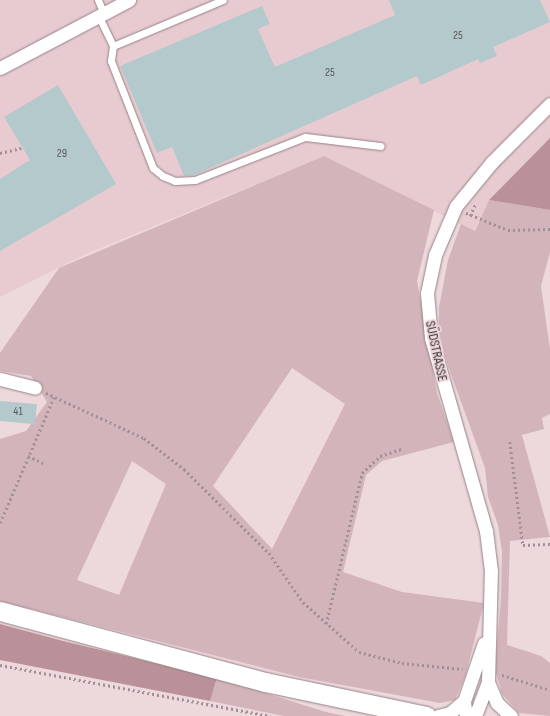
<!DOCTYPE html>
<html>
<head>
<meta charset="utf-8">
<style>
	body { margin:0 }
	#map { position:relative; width:550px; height:716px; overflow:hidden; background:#edd8dc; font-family:"Sofia Sans Condensed",sans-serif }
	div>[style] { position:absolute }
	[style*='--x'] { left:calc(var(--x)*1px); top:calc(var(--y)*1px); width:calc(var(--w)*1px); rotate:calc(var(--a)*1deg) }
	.built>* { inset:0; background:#e8cbd1 }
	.green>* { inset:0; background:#d4b4bb }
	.forest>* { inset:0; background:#ba9199 }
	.building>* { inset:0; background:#b4c9cb; transform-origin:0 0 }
	.path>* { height:2.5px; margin-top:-1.25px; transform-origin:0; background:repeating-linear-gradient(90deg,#a09093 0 2px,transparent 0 5px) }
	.roads { filter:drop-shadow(0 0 1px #968386) drop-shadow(0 0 1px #968386) }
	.service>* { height:7px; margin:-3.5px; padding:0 3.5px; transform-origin:3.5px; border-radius:3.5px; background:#fff }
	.minor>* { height:13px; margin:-6.5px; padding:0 6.5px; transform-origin:6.5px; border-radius:6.5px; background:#fff }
	.secondary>* { height:19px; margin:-9.5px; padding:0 9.5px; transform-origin:9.5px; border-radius:9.5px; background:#fff }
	span { translate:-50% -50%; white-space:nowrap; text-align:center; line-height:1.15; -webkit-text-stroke:4px #edd8dc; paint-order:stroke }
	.number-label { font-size:12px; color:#59585a }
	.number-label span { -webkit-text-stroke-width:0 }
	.street-label { font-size:14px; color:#3b3334 }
</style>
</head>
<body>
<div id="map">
	<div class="built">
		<i style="clip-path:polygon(0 0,550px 0,550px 138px,489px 200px,474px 231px,324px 156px,84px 255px,0 297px)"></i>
	</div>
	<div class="green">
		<i style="clip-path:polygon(evenodd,324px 156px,434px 210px,417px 281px,437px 393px,454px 442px,382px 461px,366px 475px,343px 572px,402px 592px,484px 603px,465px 677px,455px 700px,440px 703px,299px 677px,0 601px,0 439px,26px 431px,47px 402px,31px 376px,0 371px,0 353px,59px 268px,324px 156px,292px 368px,345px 404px,272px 549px,213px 486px,292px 368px,324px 156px,132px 461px,166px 484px,119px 595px,77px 580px,132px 461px)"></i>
		<i style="clip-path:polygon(489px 200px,550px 210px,550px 252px,541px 286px,550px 349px,550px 414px,542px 418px,544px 429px,522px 435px,550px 537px,510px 541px,507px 645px,541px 656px,550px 663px,550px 716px,519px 713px,502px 694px,495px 669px,501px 598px,502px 552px,498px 525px,488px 497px,485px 468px,447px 363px,439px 333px,439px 307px,448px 260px,461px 224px,475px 231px)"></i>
		<i style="clip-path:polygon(217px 678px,326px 712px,345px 716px,284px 716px,210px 701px)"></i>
	</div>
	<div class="forest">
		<i style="clip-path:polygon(550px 138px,550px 210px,489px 200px)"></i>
		<i style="clip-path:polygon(0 624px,63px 641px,217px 678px,210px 701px,0 660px)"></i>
	</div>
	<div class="building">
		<i style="clip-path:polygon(389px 0,540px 0,550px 22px,493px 47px,497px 56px,480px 63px,478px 59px,421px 85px,417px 76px,194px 175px,184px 176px,172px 147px,157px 153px,120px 66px,262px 6px,270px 24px,258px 29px,275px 67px,395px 15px)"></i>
		<i style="clip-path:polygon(58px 85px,116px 184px,0 251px,0 179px,30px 160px,4px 117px)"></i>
		<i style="left:0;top:401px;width:37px;height:20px;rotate:5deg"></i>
	</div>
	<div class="path">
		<i style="--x:0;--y:153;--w:23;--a:-13"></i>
		<i style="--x:466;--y:213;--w:45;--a:22"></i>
		<i style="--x:508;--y:230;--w:42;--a:-1.4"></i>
		<i style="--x:470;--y:216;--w:12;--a:-66"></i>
		<i style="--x:46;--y:393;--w:108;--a:24.7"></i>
		<i style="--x:144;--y:438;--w:51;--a:37.8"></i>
		<i style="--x:184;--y:469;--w:120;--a:44.7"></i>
		<i style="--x:269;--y:553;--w:60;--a:55.2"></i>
		<i style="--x:303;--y:602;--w:75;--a:41.8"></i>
		<i style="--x:359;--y:652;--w:44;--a:14.3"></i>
		<i style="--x:402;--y:663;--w:61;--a:5.6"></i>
		<i style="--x:510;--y:442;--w:104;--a:82.8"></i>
		<i style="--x:523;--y:545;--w:27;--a:-2"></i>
		<i style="--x:28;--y:456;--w:17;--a:25"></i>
		<i style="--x:0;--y:523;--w:137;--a:-66.8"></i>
		<i style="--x:326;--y:624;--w:155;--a:-76.6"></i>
		<i style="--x:362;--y:473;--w:25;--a:-43"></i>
		<i style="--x:380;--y:456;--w:25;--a:-18"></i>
		<i style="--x:0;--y:665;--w:275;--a:10.7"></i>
		<i style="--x:502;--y:675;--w:50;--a:17.4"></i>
	</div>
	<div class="roads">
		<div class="service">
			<i style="--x:98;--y:0;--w:13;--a:67"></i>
			<i style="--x:98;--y:15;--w:34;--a:64"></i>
			<i style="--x:113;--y:46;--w:119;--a:-22.7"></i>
			<i style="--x:113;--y:46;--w:15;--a:98"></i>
			<i style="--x:111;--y:61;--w:115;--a:68.6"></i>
			<i style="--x:153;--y:168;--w:13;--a:39"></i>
			<i style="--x:163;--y:176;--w:13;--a:23"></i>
			<i style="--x:175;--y:181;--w:20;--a:-3"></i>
			<i style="--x:195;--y:180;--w:118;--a:-21.4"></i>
			<i style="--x:305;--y:137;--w:76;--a:6.8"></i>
		</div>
		<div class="minor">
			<i style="--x:0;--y:68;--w:146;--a:-27.8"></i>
			<i style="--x:0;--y:379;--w:36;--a:14"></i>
			<i style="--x:488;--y:682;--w:23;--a:67"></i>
			<i style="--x:497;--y:703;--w:19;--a:43"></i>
			<i style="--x:438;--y:716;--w:12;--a:-14"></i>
			<i style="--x:450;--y:713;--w:18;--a:-41"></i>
			<i style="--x:466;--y:716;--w:15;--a:-98"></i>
			<i style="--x:464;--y:701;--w:61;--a:-71"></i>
			<i style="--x:475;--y:716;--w:36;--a:-69"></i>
			<i style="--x:488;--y:682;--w:111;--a:-88.5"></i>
			<i style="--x:491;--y:571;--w:40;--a:-97.1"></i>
			<i style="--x:486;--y:531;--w:201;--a:-105.9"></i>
			<i style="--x:431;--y:338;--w:45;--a:-95.1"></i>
			<i style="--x:427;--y:293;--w:39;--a:-78"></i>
			<i style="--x:435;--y:255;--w:53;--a:-66.8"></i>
			<i style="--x:456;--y:206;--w:57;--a:-50.7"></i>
			<i style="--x:492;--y:162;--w:82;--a:-45"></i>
		</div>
		<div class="secondary">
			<i style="--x:0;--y:611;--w:274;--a:15"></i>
			<i style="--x:265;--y:682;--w:165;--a:11.9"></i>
		</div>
	</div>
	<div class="number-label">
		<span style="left:458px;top:36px">25</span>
		<span style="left:330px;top:73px">25</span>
		<span style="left:62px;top:154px">29</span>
		<span style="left:18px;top:412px">41</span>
	</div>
	<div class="street-label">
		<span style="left:436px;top:351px;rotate:78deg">SÜDSTRASSE</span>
	</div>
</div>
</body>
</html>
